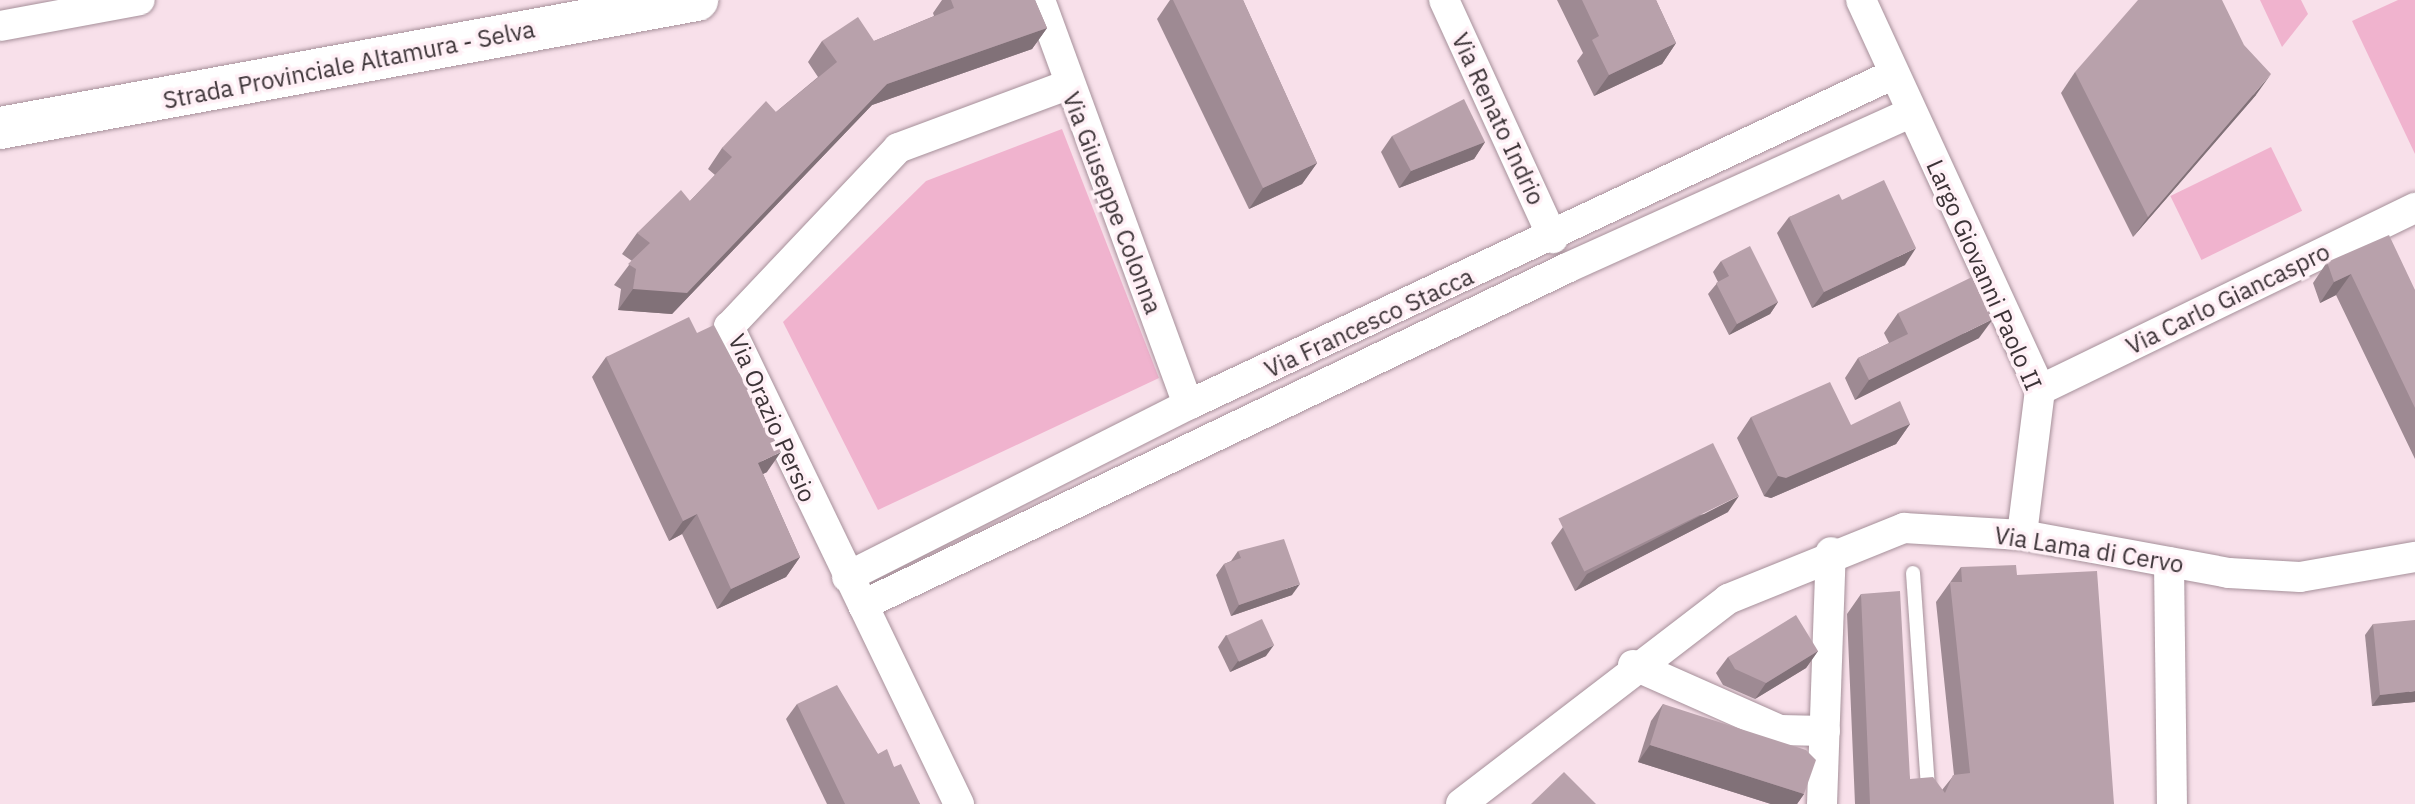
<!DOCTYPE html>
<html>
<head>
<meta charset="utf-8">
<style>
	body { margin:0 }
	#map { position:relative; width:2415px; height:804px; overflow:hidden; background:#f8e0ea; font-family:"IBM Plex Sans",sans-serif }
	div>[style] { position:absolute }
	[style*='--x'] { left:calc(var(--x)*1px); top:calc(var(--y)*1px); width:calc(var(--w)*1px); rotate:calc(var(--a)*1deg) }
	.green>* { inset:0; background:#f0b3ce; transform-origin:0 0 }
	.roads { filter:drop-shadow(0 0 2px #a6909a) drop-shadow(0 0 2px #a6909a) }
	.lane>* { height:14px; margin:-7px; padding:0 7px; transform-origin:7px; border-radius:7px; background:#fff }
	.street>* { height:30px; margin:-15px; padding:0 15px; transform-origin:15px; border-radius:15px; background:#fff }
	.secondary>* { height:42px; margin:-21px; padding:0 21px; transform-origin:21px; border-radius:21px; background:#fff }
	.wall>* { inset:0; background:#9e8a93 }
	.shaded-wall>* { inset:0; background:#817178 }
	.building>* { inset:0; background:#b8a1ab; transform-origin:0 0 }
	span { translate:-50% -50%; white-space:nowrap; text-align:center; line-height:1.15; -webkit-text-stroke:7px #fff0f6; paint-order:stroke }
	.street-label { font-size:24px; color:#3c3337 }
</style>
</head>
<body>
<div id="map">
	<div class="green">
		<i style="clip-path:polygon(2260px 0,2301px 0,2308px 14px,2282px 47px)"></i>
		<i style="clip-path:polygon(2398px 0,2415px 0,2415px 154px,2352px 21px)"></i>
		<i style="clip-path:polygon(1062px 129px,1159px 378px,878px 510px,783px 322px,926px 181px)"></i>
		<i style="left:2271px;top:147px;width:71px;height:112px;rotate:64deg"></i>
	</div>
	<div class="roads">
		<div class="lane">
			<i style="--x:1913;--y:573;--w:232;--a:86"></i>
		</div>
		<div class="street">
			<i style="--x:1040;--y:0;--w:431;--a:69.9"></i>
			<i style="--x:1444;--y:0;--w:262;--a:65.4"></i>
			<i style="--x:1861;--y:0;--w:429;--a:65.3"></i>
			<i style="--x:2040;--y:390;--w:146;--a:97.1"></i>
			<i style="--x:0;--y:26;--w:142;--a:-10.5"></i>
			<i style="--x:2040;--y:390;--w:417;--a:-25.9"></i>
			<i style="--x:2169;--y:562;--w:242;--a:89.3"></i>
			<i style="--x:847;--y:577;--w:382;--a:-26.8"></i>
			<i style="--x:1188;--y:405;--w:780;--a:-25.12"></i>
			<i style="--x:863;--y:605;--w:781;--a:-25.58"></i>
			<i style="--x:1567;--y:268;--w:377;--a:-24.3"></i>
			<i style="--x:1633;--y:665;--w:161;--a:23.9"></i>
			<i style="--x:1780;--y:730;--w:45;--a:1.3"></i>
			<i style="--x:959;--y:804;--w:530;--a:-115.74"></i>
			<i style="--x:729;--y:327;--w:246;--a:-46.6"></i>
			<i style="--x:898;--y:148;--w:180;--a:-20.4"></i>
			<i style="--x:1461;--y:804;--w:337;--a:-37.5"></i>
			<i style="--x:1728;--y:599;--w:190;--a:-22"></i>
			<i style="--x:1904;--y:528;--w:118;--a:3.4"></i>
			<i style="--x:2022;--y:535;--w:210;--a:10.4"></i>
			<i style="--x:2229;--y:573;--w:71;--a:3.2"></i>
			<i style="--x:2300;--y:577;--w:117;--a:-9.9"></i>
			<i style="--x:1822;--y:804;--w:252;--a:-88"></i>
		</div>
		<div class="secondary">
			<i style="--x:0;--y:128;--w:709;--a:-10.41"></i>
		</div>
	</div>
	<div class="wall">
		<i style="clip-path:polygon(942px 0,1035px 0,1047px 28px,1032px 49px,872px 105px,672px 314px,618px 310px,621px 289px,614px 285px,632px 261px,622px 254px,637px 233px,690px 201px,715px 175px,708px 169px,722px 148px,776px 112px,818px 77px,808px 62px,822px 41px,874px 41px,934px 16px,933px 13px)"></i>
		<i style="clip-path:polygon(1170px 0,1243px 0,1317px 163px,1302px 184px,1249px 209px,1157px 19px)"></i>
		<i style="clip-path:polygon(1557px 0,1656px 0,1676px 43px,1662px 64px,1594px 96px,1577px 61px,1583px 53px)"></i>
		<i style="clip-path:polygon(2075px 72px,2256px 95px,2133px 237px,2061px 93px)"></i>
		<i style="clip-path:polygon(1392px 136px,1485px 142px,1474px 159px,1399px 188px,1381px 152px)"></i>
		<i style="clip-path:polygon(1842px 200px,1905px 265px,1812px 308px,1777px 233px,1789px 217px)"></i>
		<i style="clip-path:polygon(1721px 261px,1778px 302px,1770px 314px,1729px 335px,1708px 294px,1718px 282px,1713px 272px)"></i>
		<i style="clip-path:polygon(2327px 262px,2415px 290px,2415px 459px,2336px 295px,2320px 303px,2313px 283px)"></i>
		<i style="clip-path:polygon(1898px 313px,1979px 338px,1855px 400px,1845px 378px,1858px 358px,1889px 343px,1884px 333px)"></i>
		<i style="clip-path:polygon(697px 333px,767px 472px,763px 474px,800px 557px,786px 577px,717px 609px,682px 534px,669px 541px,592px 377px,606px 357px)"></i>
		<i style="clip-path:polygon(1751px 417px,1851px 425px,1910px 424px,1896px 444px,1771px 498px,1764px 496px,1737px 438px)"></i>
		<i style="clip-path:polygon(1728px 512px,1575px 591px,1551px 543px,1563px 527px)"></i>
		<i style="clip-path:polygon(1238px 551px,1292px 595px,1231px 616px,1216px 575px,1224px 564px,1231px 561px)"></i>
		<i style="clip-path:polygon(1961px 567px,2017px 575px,2114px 804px,1855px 804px,1847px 614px,1861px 594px,1910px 779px,1942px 790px,1954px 775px,1936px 602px)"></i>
		<i style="clip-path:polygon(2373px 624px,2415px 702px,2372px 706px,2365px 635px)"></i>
		<i style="clip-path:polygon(1226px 635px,1266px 656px,1230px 672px,1218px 647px)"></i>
		<i style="clip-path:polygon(1818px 651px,1806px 668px,1755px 699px,1723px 685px,1716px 673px,1728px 657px)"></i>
		<i style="clip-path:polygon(797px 704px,878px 754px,894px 767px,920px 804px,827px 804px,786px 719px)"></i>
		<i style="clip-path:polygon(1663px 704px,1804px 794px,1797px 804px,1771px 804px,1638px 762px,1651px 721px)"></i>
	</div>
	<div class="shaded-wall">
		<i style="clip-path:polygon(1047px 28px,1032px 49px,872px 105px,672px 314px,618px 310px,633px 289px,887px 84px)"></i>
		<i style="clip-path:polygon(1676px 43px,1662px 64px,1594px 96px,1609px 75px)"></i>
		<i style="clip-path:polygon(2271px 74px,2256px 95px,2133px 237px,2148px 217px)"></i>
		<i style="clip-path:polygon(1485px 142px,1474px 159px,1399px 188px,1411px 171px)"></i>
		<i style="clip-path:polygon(1317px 163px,1302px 184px,1249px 209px,1263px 188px)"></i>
		<i style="clip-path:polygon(1916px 248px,1905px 265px,1812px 308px,1824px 292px)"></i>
		<i style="clip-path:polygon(2351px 274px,2336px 295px,2320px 303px,2334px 282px)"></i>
		<i style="clip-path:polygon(1778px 302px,1770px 314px,1729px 335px,1737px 324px)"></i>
		<i style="clip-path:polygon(1993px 319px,1979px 338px,1855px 400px,1869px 380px)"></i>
		<i style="clip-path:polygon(1910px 424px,1896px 444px,1771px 498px,1764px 496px,1778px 476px)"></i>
		<i style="clip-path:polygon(781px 452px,767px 472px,744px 483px,758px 463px)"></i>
		<i style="clip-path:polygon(1739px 496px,1728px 512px,1575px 591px,1587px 574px)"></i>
		<i style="clip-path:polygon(697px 514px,682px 534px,669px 541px,683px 521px)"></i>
		<i style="clip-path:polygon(800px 557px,786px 577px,717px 609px,731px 589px)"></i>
		<i style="clip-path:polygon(1300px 584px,1292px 595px,1231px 616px,1239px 605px)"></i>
		<i style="clip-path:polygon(1274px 645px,1266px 656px,1230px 672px,1238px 661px)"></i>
		<i style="clip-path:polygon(1818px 651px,1806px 668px,1755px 699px,1766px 683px)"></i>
		<i style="clip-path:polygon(2415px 691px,2415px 702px,2372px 706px,2380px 695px)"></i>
		<i style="clip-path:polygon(1650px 745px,1804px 794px,1797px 804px,1771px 804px,1638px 762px)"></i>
	</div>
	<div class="building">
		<i style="clip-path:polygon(951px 0,1035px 0,1047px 28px,887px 84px,687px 293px,633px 289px,636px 269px,628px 264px,650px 243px,637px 233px,681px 190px,690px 201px,732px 157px,722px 148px,766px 101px,776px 112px,837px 62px,822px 41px,858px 17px,874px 41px,954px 8px)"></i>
		<i style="clip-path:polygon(1173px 0,1243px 0,1317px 163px,1263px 188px)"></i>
		<i style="clip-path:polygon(1582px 0,1656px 0,1676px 43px,1609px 75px,1592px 40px,1599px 36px)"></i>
		<i style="clip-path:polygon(2138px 0,2222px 0,2244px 45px,2271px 74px,2148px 217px,2075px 72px)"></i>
		<i style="clip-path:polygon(1464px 99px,1485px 142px,1411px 171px,1392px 136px)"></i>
		<i style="clip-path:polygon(1884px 180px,1916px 248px,1824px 292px,1789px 217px,1839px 194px,1842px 200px)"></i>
		<i style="clip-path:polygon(2389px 235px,2415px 290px,2415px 408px,2351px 274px,2334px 282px,2327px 262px)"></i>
		<i style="clip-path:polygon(1750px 246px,1778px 302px,1737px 324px,1716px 283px,1729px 276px,1721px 261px)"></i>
		<i style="clip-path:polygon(1972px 277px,1993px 319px,1869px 380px,1858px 358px,1908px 334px,1898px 313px)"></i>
		<i style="clip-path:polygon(689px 317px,697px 333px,714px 325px,781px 452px,758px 463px,800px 557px,731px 589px,697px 514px,683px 521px,606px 357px)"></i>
		<i style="clip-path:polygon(1830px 382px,1851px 425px,1900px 401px,1910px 424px,1786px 478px,1778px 476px,1751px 417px)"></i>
		<i style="left:1713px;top:443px;width:59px;height:172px;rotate:64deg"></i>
		<i style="clip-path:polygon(1284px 539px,1300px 584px,1239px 605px,1224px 564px,1241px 558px,1238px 551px)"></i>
		<i style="clip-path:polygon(2016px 565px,2017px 575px,2097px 571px,2114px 804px,1870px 804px,1861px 594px,1900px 591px,1910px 779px,1933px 777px,1945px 793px,1953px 775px,1970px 773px,1950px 582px,1962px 582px,1961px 567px)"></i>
		<i style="clip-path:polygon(1796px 615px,1818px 651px,1766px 683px,1735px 669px,1728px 657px)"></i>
		<i style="left:1262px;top:619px;width:29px;height:39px;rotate:65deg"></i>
		<i style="clip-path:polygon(2415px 620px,2415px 691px,2380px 695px,2373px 624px)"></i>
		<i style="clip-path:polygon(837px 685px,878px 754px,887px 749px,894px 767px,901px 764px,920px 804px,845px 804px,797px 704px)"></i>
		<i style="clip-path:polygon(1663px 704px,1806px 750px,1816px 760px,1804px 794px,1650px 745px)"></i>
		<i style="clip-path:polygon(1564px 772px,1596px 804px,1531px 804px)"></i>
	</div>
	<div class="street-label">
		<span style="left:349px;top:65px;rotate:-11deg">Strada Provinciale Altamura - Selva</span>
		<span style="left:1498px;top:119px;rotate:65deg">Via Renato Indrio</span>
		<span style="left:1112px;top:203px;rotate:69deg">Via Giuseppe Colonna</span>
		<span style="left:1984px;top:275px;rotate:66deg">Largo Giovanni Paolo II</span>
		<span style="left:2228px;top:299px;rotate:-26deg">Via Carlo Giancaspro</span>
		<span style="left:1369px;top:323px;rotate:-25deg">Via Francesco Stacca</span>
		<span style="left:772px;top:418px;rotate:66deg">Via Orazio Persio</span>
		<span style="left:2089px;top:550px;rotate:9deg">Via Lama di Cervo</span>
	</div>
</div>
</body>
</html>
